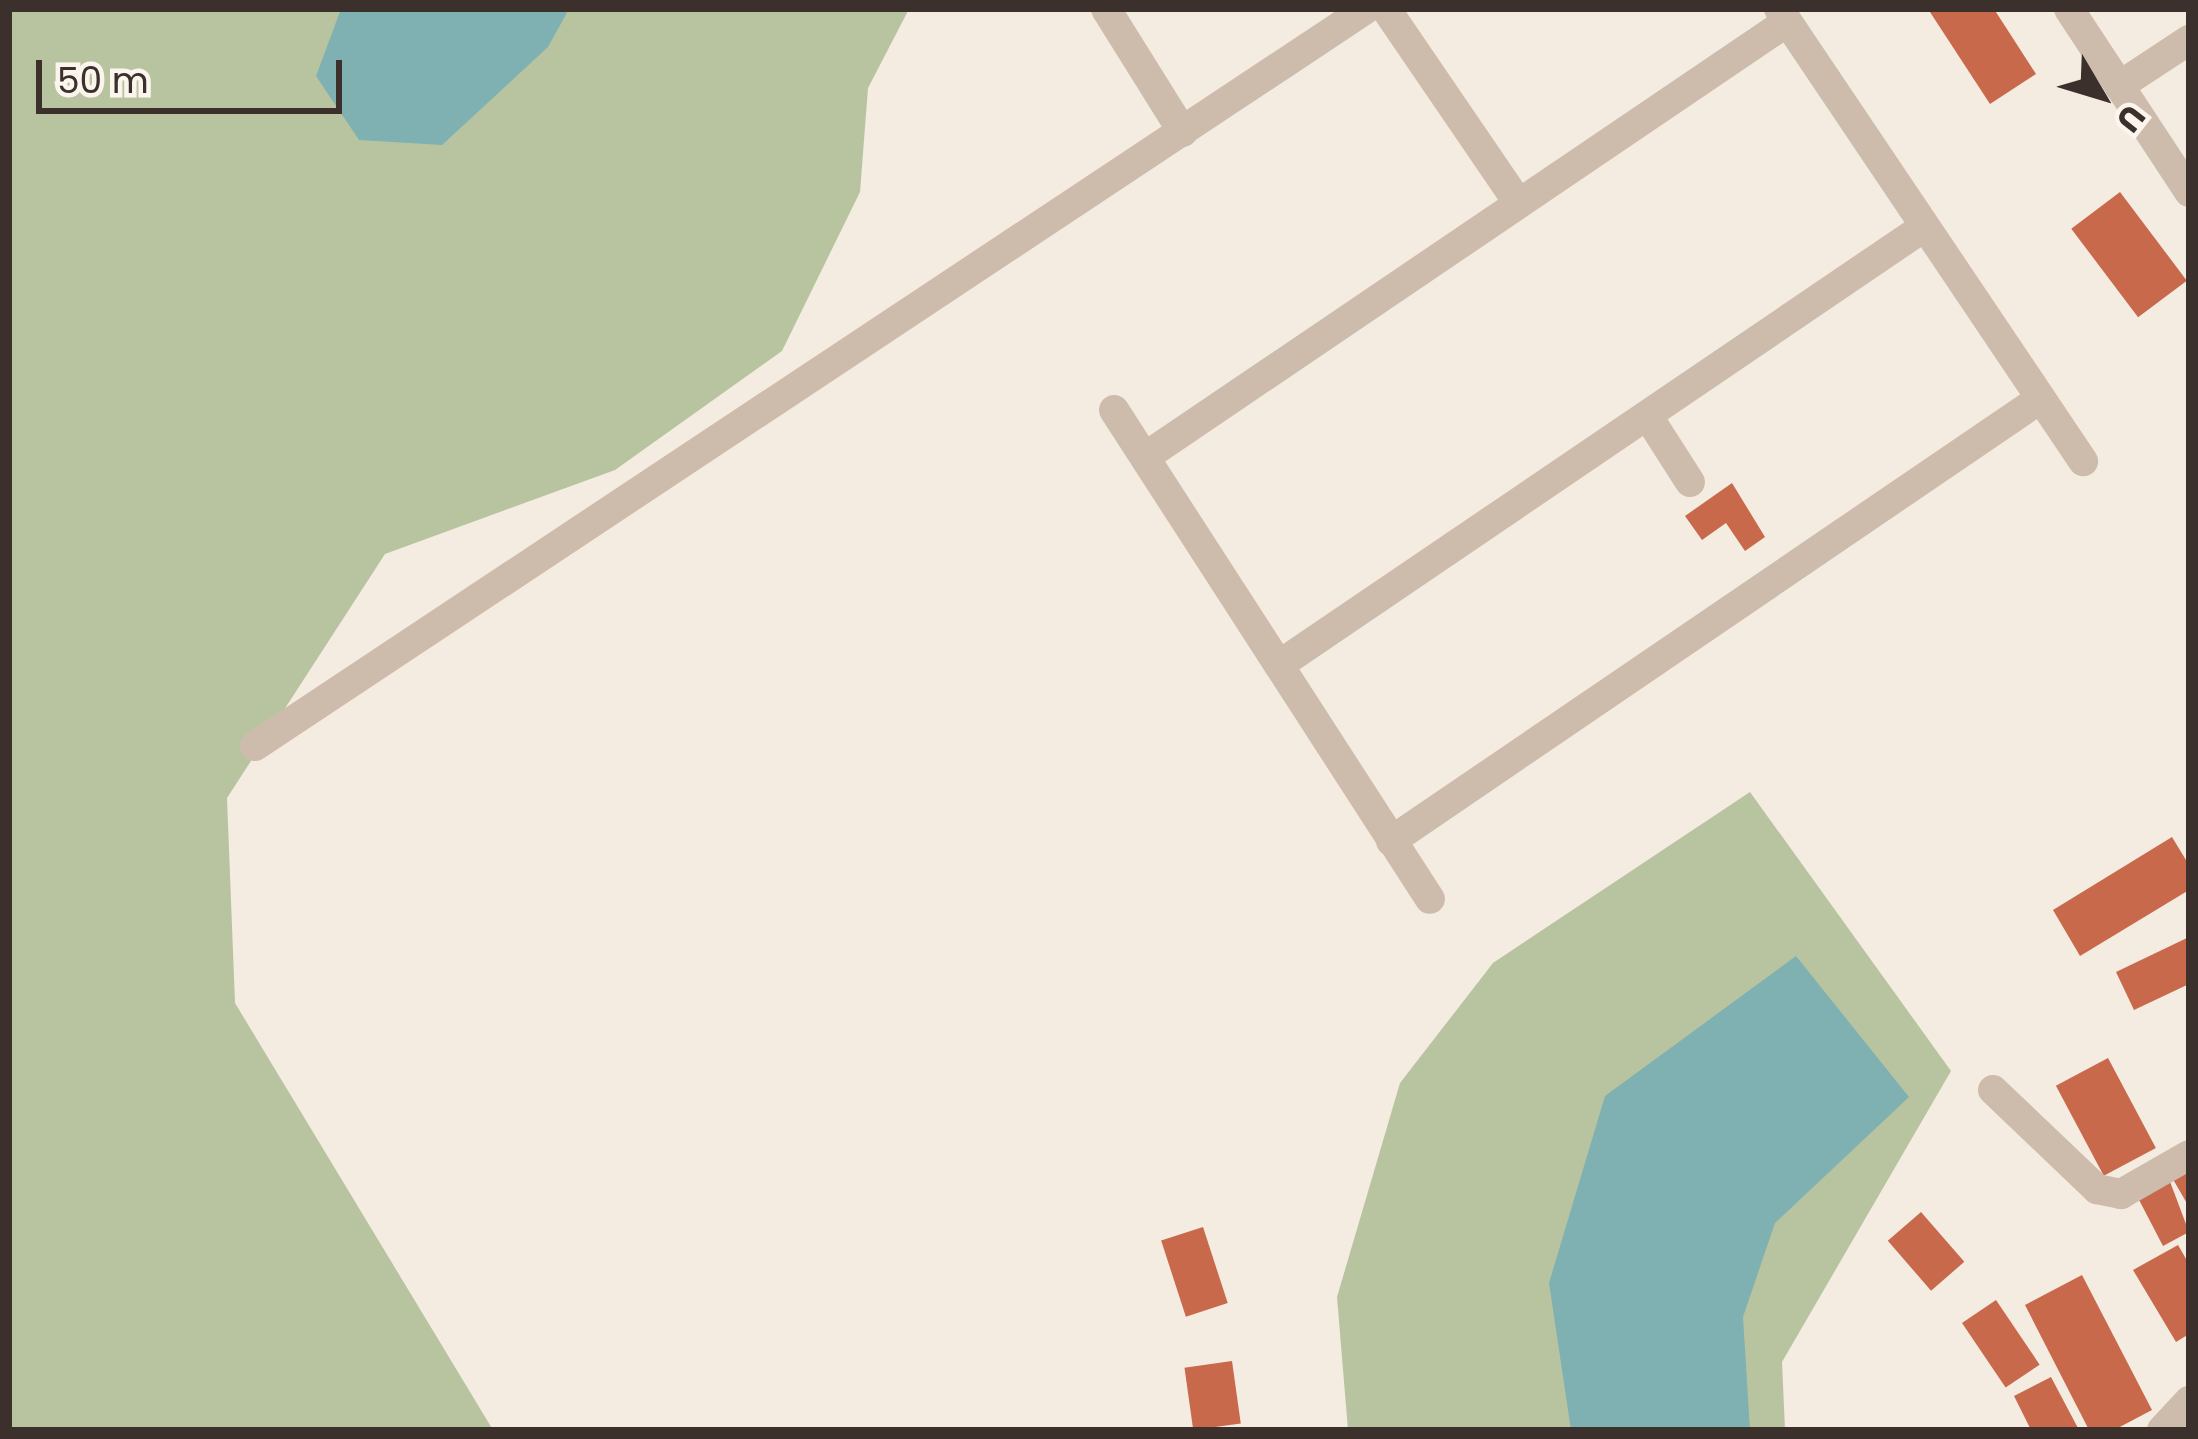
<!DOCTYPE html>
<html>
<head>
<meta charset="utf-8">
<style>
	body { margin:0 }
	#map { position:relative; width:2198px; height:1439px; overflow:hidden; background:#f4ebe1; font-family:Poppins,sans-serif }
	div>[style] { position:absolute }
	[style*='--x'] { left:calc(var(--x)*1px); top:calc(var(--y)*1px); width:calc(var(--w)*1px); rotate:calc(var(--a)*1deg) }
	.green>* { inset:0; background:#b8c4a0 }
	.water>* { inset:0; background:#7fb0b2 }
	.building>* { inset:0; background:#c8694b; transform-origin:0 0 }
	.street>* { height:30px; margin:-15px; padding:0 15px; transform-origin:15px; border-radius:15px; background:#cdbbac }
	span { translate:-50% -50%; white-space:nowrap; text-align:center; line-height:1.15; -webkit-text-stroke:12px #fbf5ee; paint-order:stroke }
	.frame { position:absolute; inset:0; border:12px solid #3b302b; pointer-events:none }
	.north { position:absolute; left:2042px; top:36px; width:120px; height:120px; -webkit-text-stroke:9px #fbf5ee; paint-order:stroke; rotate:128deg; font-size:33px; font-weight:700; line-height:48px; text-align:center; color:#3b302b }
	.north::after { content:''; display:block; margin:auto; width:42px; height:54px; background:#3b302b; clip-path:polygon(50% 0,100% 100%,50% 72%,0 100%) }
	.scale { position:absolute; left:36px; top:60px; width:306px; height:54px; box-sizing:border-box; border:6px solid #3b302b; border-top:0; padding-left:15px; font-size:36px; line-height:42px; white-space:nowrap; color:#3b302b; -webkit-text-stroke:9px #fbf5ee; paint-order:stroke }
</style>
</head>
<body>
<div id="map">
	<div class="green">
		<i style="clip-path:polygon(9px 9px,909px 9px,868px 88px,860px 192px,782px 351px,615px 470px,385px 554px,227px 798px,235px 1003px,493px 1430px,9px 1430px)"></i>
		<i style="clip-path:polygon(1750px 792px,1951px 1071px,1782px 1362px,1785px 1430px,1348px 1430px,1337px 1297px,1400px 1083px,1493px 963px)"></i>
	</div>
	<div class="water">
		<i style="clip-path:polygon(341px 9px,569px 9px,548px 47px,442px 145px,359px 140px,316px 76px)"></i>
		<i style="clip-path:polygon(1796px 956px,1909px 1097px,1775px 1223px,1743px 1317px,1750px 1430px,1571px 1430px,1549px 1283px,1605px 1096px)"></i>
	</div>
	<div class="building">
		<i style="clip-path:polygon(1928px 9px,1994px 9px,2036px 74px,1990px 104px)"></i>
		<i style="left:2120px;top:192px;width:111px;height:61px;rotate:53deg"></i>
		<i style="clip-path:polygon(1732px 483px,1765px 537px,1745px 551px,1726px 523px,1702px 540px,1685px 516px)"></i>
		<i style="clip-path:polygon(2172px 837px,2189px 865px,2189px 890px,2080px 956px,2053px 910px)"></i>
		<i style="clip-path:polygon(2189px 937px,2189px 984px,2134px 1010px,2116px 972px)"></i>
		<i style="left:2108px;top:1058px;width:102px;height:59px;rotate:62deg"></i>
		<i style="clip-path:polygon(2189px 1163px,2189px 1207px,2170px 1174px)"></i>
		<i style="clip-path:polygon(2169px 1179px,2189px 1232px,2163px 1246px,2137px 1196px)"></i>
		<i style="left:1921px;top:1212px;width:66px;height:44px;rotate:49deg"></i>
		<i style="left:1203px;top:1227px;width:80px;height:44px;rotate:72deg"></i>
		<i style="clip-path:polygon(2178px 1245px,2189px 1264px,2189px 1334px,2176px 1342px,2133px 1270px)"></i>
		<i style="clip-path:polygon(2082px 1275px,2152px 1410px,2114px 1430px,2089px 1430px,2025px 1305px)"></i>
		<i style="left:1996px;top:1300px;width:78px;height:41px;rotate:56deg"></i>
		<i style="left:1232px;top:1361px;width:63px;height:48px;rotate:82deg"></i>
		<i style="clip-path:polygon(2051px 1377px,2079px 1430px,2031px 1430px,2014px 1396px)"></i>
	</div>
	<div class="street">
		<i style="--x:1106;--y:9;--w:145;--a:58"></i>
		<i style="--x:1386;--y:9;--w:232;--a:55.7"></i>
		<i style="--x:1779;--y:9;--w:545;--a:56.08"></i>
		<i style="--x:2069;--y:9;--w:219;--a:56.7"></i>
		<i style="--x:2119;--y:86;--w:84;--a:-33.3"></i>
		<i style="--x:1114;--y:410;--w:582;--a:57.13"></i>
		<i style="--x:1649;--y:418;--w:76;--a:57.4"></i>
		<i style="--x:1145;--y:457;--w:775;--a:-34.12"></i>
		<i style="--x:1279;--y:665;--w:780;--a:-34.18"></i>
		<i style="--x:255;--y:746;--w:1333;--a:-33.56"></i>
		<i style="--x:1391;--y:841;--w:785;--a:-34.26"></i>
		<i style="--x:1993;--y:1090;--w:144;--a:43.6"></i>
		<i style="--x:2097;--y:1189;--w:25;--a:12"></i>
		<i style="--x:2121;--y:1194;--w:78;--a:-29.8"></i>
		<i style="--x:2162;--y:1430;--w:40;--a:-47"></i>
	</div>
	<div class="frame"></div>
	<div class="north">U</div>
	<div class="scale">50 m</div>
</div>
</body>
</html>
